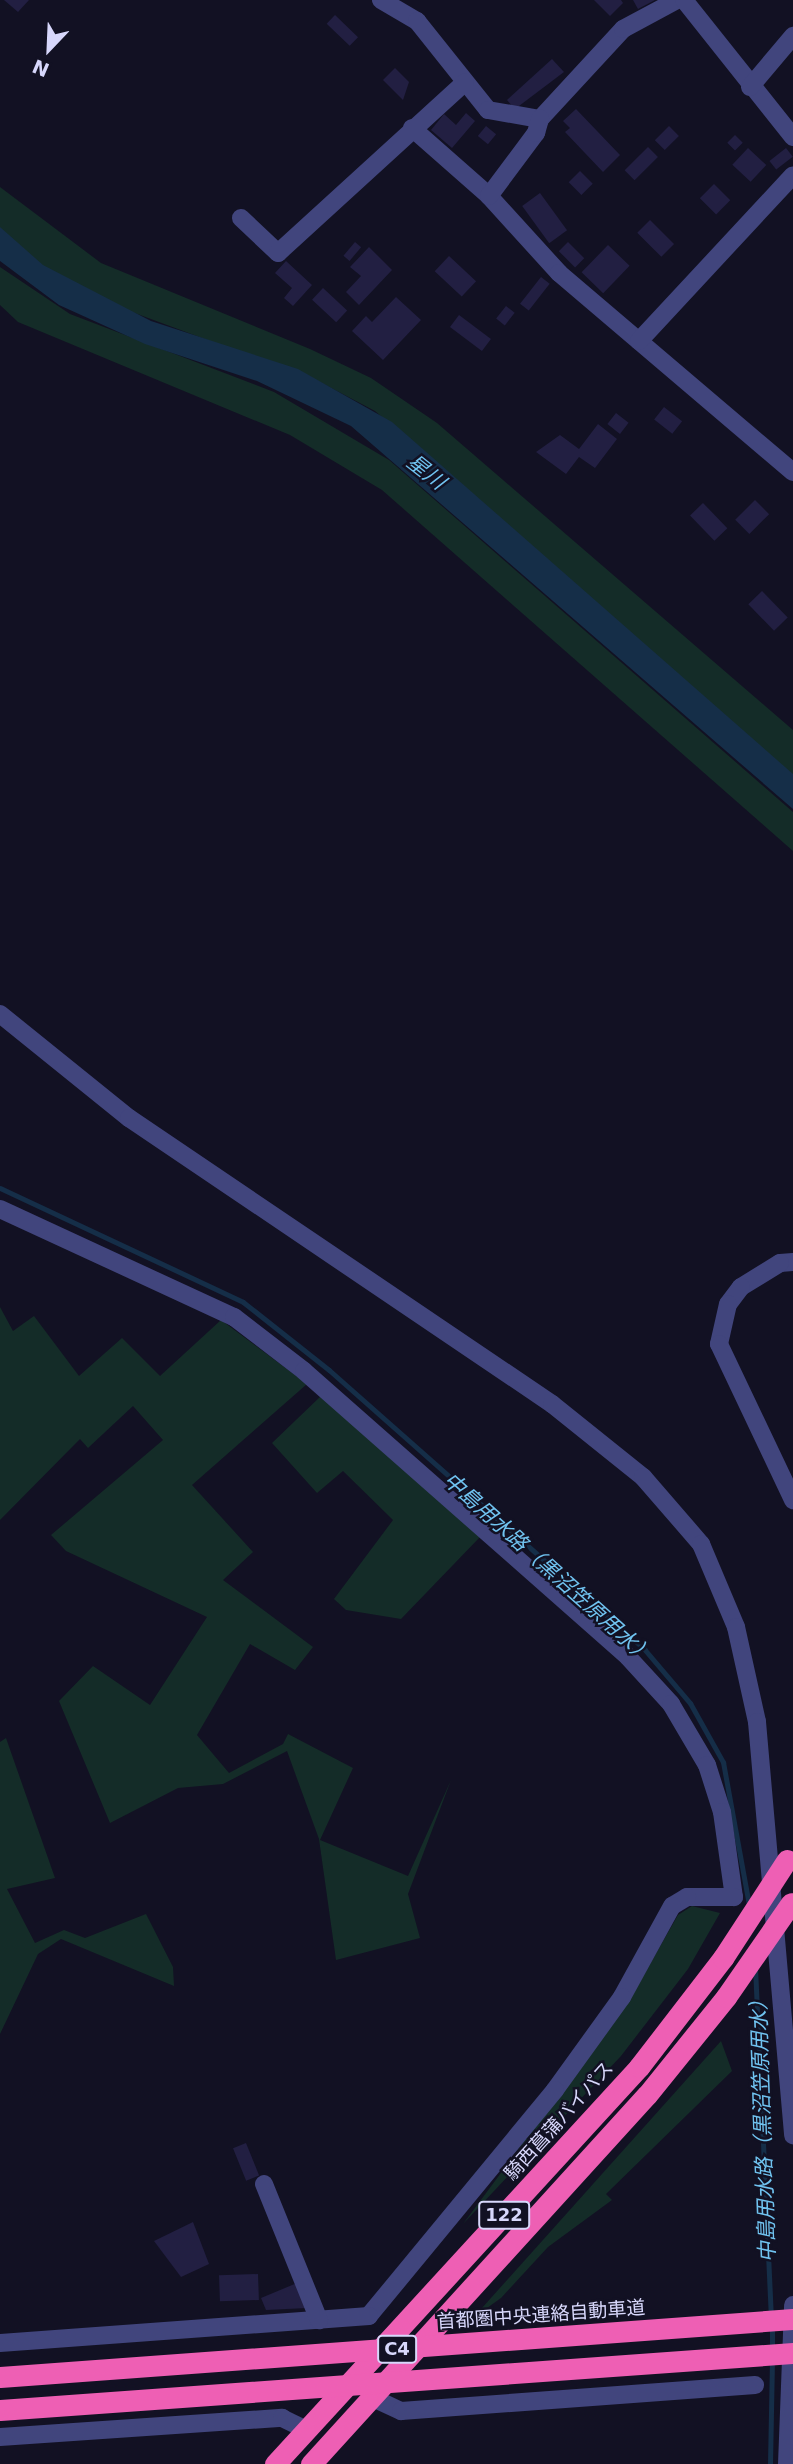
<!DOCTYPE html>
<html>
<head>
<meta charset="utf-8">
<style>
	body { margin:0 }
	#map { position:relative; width:793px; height:2464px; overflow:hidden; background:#121123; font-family:"DejaVu Sans","Noto Sans JP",sans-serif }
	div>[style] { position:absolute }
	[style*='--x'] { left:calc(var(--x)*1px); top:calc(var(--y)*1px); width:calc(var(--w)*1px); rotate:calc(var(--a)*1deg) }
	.green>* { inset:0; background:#142c28 }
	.water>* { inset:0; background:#152e48 }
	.stream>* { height:5px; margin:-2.5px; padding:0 2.5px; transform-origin:2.5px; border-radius:2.5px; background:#152e48 }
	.building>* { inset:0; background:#221f42; transform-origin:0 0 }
	.minor>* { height:18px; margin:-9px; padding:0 9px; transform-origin:9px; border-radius:9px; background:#41457d }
	.highway>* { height:21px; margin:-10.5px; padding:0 10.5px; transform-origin:10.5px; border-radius:10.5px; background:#ee5fb4 }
	.highway-bridge>* { height:21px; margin:-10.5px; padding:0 10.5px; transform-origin:10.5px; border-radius:10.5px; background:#ee5fb4 }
	span { translate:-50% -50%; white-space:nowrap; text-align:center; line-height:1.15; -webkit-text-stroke:5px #121123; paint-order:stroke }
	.shield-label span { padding:2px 5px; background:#121123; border:2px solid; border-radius:5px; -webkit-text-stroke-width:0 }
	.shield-label { font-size:18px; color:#d7d7fb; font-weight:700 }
	.street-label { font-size:19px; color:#d7d7fb }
	.water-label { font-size:21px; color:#70c3f0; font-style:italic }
	.north { position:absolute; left:14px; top:14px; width:70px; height:70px; -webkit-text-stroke:5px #121123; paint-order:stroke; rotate:203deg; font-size:19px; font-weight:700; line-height:28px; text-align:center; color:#d7d7fb }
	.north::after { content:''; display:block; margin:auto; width:24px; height:32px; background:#d7d7fb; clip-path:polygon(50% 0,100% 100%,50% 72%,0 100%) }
</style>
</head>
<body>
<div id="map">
	<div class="green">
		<i style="clip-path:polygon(0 187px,101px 263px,310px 349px,371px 378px,437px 423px,793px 730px,793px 775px,375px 411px,318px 381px,132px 312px,41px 266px,0 228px)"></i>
		<i style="clip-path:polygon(0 267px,70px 314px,274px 392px,389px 460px,793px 812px,793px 851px,382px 490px,290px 435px,18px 322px,0 305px)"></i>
		<i style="clip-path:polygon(0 1307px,13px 1331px,34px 1316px,79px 1376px,122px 1338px,160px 1376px,221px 1320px,307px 1384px,192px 1485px,253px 1552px,223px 1580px,313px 1647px,295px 1670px,250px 1644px,197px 1735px,229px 1773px,283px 1744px,288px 1734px,353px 1768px,320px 1840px,408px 1876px,451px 1780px,408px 1894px,420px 1938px,336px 1960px,319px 1839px,287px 1751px,223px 1784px,178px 1788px,110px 1823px,59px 1701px,93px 1666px,150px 1705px,207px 1617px,66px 1551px,51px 1535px,163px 1440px,133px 1406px,88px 1448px,80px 1439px,0 1520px)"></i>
		<i style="clip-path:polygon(322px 1395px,480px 1537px,401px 1619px,346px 1610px,334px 1599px,393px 1520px,343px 1471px,317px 1493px,272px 1443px)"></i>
		<i style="clip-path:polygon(6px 1738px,55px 1878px,7px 1889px,35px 1943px,64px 1930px,85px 1938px,146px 1914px,173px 1967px,174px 1986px,61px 1939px,38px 1954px,0 2034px,0 1742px)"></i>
		<i style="clip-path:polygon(692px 1906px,720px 1913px,688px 1969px,621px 2056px,463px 2224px,630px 1999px,678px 1915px)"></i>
		<i style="clip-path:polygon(721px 2041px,732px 2071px,606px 2194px,612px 2200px,548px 2247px,501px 2298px,473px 2318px)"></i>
	</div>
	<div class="water">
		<i style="clip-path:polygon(0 227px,43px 265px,151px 321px,298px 369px,392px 422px,793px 774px,793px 809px,351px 426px,257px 381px,145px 344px,59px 305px,0 261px)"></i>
	</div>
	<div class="stream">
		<i style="--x:0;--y:1188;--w:268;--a:25.1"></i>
		<i style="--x:243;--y:1302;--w:110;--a:38.3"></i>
		<i style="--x:329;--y:1370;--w:422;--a:41.5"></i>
		<i style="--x:645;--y:1650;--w:70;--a:49.7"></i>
		<i style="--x:690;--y:1703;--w:68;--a:60.8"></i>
		<i style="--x:723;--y:1762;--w:145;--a:79.7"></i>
		<i style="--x:755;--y:1967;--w:347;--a:87.4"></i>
		<i style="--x:772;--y:2327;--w:22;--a:90"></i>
		<i style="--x:770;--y:2464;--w:105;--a:-88.9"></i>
	</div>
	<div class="building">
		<i style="clip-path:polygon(4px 0,29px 0,18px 12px)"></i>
		<i style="clip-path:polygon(594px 0,621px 0,623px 3px,610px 16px)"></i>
		<i style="clip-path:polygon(633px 0,655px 0,638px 9px)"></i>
		<i style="left:335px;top:15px;width:32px;height:12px;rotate:44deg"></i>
		<i style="clip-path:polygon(552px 59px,564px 72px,515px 109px,507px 100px)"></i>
		<i style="clip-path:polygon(395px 68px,409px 82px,403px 100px,383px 80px)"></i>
		<i style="clip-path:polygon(576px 109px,620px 155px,603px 172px,565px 132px,570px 128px,563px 121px)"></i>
		<i style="clip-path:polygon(466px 113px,475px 121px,452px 148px,431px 130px,444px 114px,456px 125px)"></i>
		<i style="left:486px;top:126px;width:13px;height:13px;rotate:39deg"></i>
		<i style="left:669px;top:126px;width:14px;height:20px;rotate:45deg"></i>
		<i style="left:735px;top:135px;width:11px;height:11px;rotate:45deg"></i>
		<i style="left:648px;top:147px;width:14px;height:33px;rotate:45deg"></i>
		<i style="left:748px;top:148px;width:25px;height:23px;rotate:43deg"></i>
		<i style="left:786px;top:148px;width:11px;height:21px;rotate:52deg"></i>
		<i style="left:580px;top:171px;width:18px;height:16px;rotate:45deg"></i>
		<i style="left:714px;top:184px;width:23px;height:20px;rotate:45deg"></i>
		<i style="left:540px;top:193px;width:46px;height:22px;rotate:54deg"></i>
		<i style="left:650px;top:220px;width:34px;height:18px;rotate:45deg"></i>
		<i style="left:355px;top:242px;width:8px;height:18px;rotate:40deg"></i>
		<i style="left:568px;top:242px;width:23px;height:13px;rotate:45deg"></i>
		<i style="left:608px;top:245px;width:30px;height:38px;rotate:44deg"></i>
		<i style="clip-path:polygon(369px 247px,392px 270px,359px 305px,346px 292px,361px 276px,350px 267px)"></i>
		<i style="left:449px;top:256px;width:37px;height:21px;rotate:43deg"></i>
		<i style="clip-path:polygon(286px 261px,312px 285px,293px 306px,284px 298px,292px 288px,275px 273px)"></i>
		<i style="left:541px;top:277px;width:11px;height:34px;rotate:38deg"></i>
		<i style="left:323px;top:288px;width:33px;height:16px;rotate:43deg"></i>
		<i style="clip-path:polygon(396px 297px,421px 320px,383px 360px,352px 331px,366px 316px,372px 322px)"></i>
		<i style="left:506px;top:306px;width:11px;height:16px;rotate:38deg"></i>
		<i style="left:459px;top:315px;width:40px;height:15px;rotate:37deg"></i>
		<i style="left:664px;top:407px;width:23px;height:16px;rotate:38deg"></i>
		<i style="left:616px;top:413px;width:16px;height:14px;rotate:38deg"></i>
		<i style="clip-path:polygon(598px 424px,617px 439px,595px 468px,579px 457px,566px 474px,536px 452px,560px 435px,579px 449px)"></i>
		<i style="left:755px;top:500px;width:20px;height:28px;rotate:45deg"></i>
		<i style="left:703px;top:503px;width:35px;height:18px;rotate:46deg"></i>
		<i style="left:762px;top:591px;width:37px;height:19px;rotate:46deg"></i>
		<i style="left:246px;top:2143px;width:35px;height:14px;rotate:68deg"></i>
		<i style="clip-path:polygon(193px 2222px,209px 2264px,181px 2277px,154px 2241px)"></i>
		<i style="left:258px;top:2274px;width:26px;height:39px;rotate:88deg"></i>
		<i style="clip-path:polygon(297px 2283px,307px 2308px,266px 2310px,261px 2298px)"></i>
	</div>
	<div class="minor">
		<i style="--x:381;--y:0;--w:42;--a:30.3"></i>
		<i style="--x:417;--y:21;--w:114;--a:51.4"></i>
		<i style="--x:488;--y:110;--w:53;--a:9.8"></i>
		<i style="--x:540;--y:119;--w:122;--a:-47.3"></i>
		<i style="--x:623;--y:29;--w:61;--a:-28.2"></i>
		<i style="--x:684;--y:0;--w:175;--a:51.5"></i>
		<i style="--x:750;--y:87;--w:67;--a:-49.9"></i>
		<i style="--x:412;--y:128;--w:103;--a:41.4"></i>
		<i style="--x:489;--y:196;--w:104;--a:47.7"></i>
		<i style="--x:559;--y:273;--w:307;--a:40.4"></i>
		<i style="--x:489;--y:196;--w:79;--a:-53.3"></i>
		<i style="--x:536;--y:133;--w:15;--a:-74"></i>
		<i style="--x:241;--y:218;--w:51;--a:43.4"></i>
		<i style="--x:278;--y:253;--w:253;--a:-42.4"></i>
		<i style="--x:639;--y:341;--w:226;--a:-47.1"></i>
		<i style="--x:0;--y:1014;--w:166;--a:38.9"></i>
		<i style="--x:129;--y:1118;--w:511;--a:34.06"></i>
		<i style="--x:552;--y:1404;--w:117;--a:38.7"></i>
		<i style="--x:643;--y:1477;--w:89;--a:49.1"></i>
		<i style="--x:701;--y:1544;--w:90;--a:67.1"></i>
		<i style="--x:736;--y:1627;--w:97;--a:77.5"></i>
		<i style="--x:757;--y:1722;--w:415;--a:85"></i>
		<i style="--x:0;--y:1209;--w:258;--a:24.8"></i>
		<i style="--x:234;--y:1317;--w:88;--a:37.6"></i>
		<i style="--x:304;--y:1371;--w:432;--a:41.4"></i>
		<i style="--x:628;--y:1657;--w:64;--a:47.5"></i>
		<i style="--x:671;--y:1704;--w:71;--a:59.5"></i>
		<i style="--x:707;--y:1765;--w:49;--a:72.3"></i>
		<i style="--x:722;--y:1812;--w:86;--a:82"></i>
		<i style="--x:734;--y:1897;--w:47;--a:180"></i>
		<i style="--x:687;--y:1897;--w:17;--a:149"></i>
		<i style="--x:672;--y:1906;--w:104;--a:118.8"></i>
		<i style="--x:622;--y:1997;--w:115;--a:125.8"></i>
		<i style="--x:555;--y:2090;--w:293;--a:129.5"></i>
		<i style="--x:369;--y:2316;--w:370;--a:175.8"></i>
		<i style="--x:793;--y:1262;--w:13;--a:176"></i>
		<i style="--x:780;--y:1263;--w:46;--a:148.4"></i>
		<i style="--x:741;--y:1287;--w:21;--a:127"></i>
		<i style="--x:728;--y:1304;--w:41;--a:102.7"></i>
		<i style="--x:719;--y:1344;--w:173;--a:64.6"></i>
		<i style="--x:264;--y:2184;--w:147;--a:68"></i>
		<i style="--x:373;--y:2398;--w:31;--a:25"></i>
		<i style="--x:401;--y:2411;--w:355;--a:-4.2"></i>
		<i style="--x:0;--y:2437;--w:283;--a:-3.9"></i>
		<i style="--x:282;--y:2418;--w:28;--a:26"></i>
		<i style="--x:787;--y:2464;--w:159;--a:-87.8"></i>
	</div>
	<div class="highway">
		<i style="--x:275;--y:2464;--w:539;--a:-47.48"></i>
		<i style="--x:639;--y:2067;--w:138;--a:-52.4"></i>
		<i style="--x:311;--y:2464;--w:499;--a:-47.7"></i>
		<i style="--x:647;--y:2095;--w:126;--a:-51.1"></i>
	</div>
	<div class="highway-bridge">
		<i style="--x:723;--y:1958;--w:117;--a:-56.9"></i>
		<i style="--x:726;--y:1997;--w:114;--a:-55.3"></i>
		<i style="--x:0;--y:2377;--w:795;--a:-4.18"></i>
		<i style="--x:0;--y:2410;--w:795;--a:-4.11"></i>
	</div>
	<div class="shield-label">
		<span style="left:504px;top:2215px">122</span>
		<span style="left:397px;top:2349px">C4</span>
	</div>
	<div class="street-label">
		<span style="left:559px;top:2121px;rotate:-48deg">騎西菖蒲バイパス</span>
		<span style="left:541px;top:2315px;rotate:-4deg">首都圏中央連絡自動車道</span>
	</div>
	<div class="water-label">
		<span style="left:426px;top:472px;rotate:38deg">星川</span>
		<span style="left:548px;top:1568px;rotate:42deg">中島用水路（黒沼笠原用水）</span>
		<span style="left:763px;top:2126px;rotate:-92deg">中島用水路（黒沼笠原用水）</span>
	</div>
	<div class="north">N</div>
</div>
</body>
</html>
